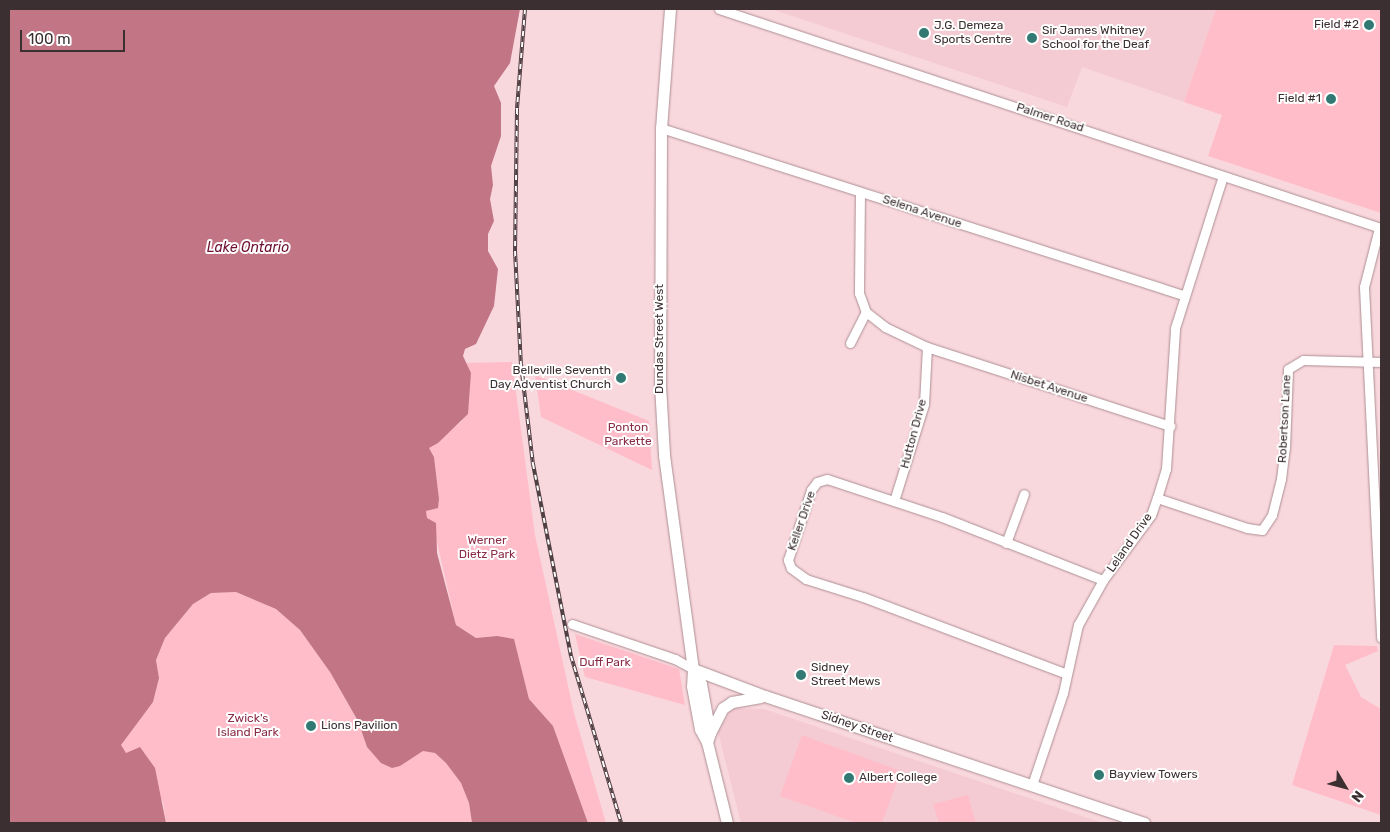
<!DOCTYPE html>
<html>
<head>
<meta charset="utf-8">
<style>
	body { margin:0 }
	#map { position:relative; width:1390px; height:832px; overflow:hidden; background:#f9d8dd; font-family:Rubik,sans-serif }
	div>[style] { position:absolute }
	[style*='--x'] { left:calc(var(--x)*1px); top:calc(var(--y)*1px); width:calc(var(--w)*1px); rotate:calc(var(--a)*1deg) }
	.built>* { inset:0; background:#f4cbd2 }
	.green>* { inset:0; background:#ffbdc9 }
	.water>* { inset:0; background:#c17585 }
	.roads { filter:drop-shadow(0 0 1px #ac8e93) drop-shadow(0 0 1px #ac8e93) }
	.minor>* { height:9px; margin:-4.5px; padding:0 4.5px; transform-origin:4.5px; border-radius:4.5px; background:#fff }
	.major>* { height:11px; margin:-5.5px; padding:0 5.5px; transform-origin:5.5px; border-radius:5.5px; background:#fff }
	.rail>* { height:4px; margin-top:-2px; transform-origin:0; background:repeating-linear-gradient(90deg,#fff 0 5.5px,#514144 0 11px); box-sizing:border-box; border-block:1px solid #514144 }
	.dots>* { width:14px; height:14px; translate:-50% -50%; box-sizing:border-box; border:2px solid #fff; border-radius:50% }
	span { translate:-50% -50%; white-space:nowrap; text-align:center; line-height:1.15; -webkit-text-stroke:4px #fff; paint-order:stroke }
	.poi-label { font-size:12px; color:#3c2f31 }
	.right { translate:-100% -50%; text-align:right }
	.left { translate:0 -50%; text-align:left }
	.street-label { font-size:12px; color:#3c2f31 }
	.park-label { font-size:12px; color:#8a2d47 }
	.water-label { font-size:14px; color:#6e1131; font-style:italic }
	.frame { position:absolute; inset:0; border:10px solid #3c2f31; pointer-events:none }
	.north { position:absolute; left:1320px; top:762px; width:50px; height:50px; -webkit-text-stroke:4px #fff; paint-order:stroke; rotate:127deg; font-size:14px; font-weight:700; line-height:20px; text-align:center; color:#3c2f31 }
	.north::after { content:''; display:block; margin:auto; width:18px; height:22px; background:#3c2f31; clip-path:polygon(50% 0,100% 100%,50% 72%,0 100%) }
	.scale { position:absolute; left:20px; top:30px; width:105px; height:22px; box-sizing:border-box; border:2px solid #3c2f31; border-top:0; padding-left:6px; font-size:15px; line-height:18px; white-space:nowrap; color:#3c2f31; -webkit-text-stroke:4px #fff; paint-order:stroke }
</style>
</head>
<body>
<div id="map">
	<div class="built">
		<i style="clip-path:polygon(771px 9px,1216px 9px,1184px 102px,1082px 67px,1067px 107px)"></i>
		<i style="clip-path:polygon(732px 708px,764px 709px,1103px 823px,741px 823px,718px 732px)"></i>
	</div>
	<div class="green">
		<i style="clip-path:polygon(1216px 9px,1381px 9px,1381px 213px,1208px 156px,1222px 115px,1184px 102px)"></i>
		<i style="clip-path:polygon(512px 362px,535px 535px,574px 713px,606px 823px,588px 823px,553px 726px,529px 699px,515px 644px,497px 636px,476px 638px,456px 625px,436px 538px,427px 519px,426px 511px,439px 504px,439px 499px,434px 457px,429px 448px,462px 421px,471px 373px,466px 363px)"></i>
		<i style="clip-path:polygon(535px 375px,649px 421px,652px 470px,541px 417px)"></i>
		<i style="clip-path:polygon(236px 592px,276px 609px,300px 630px,330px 672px,358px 721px,367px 747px,400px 766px,423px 751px,435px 753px,446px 763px,461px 783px,469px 803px,472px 823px,166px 823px,163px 802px,120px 745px,153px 702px,159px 678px,156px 660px,165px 638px,193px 604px,211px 593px)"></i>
		<i style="clip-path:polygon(575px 634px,679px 669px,685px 705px,585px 677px)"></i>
		<i style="clip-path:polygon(1334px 645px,1377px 646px,1378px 651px,1345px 665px,1361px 697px,1381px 709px,1381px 815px,1292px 785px)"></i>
		<i style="clip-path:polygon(802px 735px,901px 771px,882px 823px,856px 823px,780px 796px)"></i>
		<i style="clip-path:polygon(968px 795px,976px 823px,939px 823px,933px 804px)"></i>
	</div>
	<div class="water">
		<i style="clip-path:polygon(9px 9px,520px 9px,510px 63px,494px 86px,501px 103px,501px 136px,491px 166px,493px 185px,490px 199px,494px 221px,488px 234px,488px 251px,498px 269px,494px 306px,476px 344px,465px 349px,463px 356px,471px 373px,468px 414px,438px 443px,429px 448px,434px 457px,439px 499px,438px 508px,426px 511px,427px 518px,436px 523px,437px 553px,456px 625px,476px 638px,497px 636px,514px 639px,529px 699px,553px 726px,588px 823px,472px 823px,469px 803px,461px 783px,446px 763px,435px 753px,423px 751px,400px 766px,392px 768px,381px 763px,367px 747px,358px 721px,330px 672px,300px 630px,276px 609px,236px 592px,211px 593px,193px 604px,165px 638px,156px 660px,159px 678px,153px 702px,121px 745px,126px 753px,140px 747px,155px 768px,166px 823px,9px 823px)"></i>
	</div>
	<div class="roads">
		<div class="minor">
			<i style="--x:719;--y:9;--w:697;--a:18.31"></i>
			<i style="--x:661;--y:128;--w:548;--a:17.74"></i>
			<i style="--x:860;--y:192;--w:101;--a:90.6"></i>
			<i style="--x:859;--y:293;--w:20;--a:70"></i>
			<i style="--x:866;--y:312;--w:24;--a:38"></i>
			<i style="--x:885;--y:327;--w:47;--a:25.5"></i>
			<i style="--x:927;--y:347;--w:256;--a:18"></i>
			<i style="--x:1379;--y:228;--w:61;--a:104.3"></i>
			<i style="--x:1364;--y:287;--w:351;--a:87.2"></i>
			<i style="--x:850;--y:343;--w:35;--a:-63"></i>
			<i style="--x:1157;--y:498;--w:95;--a:18.4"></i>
			<i style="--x:1247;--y:528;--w:15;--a:8"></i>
			<i style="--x:1262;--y:530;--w:18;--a:-56"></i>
			<i style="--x:1272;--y:515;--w:37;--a:-76"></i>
			<i style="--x:1281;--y:479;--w:31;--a:-83"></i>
			<i style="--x:1285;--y:448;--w:79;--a:-87.8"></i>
			<i style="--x:1288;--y:369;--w:17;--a:-31"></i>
			<i style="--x:1303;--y:360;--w:78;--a:1.5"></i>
			<i style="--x:894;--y:501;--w:102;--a:-72.8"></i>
			<i style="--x:924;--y:404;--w:57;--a:-87"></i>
			<i style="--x:1006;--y:543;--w:52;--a:-69.8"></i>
			<i style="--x:572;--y:624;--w:109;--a:18.8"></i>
			<i style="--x:675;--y:659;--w:21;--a:29"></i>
			<i style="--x:1067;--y:674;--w:218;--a:-159.3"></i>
			<i style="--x:863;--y:597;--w:60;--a:-162.5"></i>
			<i style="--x:806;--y:579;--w:19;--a:-144"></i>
			<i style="--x:791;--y:568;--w:9;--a:-111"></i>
			<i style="--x:788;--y:560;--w:74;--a:-71.8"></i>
			<i style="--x:811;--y:490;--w:10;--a:-53"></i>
			<i style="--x:817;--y:482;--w:10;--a:-17"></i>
			<i style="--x:827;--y:479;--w:121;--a:18.3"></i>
			<i style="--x:942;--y:517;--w:173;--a:21.4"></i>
			<i style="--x:1032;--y:785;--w:97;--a:-71.4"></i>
			<i style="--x:1063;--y:693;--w:70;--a:-77.6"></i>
			<i style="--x:1078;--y:625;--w:51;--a:-60.9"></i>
			<i style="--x:1103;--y:580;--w:81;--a:-53.6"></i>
			<i style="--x:1151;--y:515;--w:18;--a:-71"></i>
			<i style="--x:1157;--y:498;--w:30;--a:-73"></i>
			<i style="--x:1166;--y:469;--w:141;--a:-86.3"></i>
			<i style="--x:1175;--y:328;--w:159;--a:-72.5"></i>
		</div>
		<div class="major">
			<i style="--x:670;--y:9;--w:119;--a:94.3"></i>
			<i style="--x:661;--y:128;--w:257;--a:90.2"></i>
			<i style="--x:660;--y:385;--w:70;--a:86.7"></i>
			<i style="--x:664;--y:455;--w:216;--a:82.3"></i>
			<i style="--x:693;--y:669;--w:17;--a:93"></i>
			<i style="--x:692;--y:686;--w:44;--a:79.5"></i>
			<i style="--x:700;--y:729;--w:15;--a:62"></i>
			<i style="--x:707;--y:742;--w:83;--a:76.1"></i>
			<i style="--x:693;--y:669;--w:77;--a:20.6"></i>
			<i style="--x:765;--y:696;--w:400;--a:18.5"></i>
			<i style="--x:694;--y:670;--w:16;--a:63"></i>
			<i style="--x:701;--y:684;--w:50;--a:79.6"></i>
			<i style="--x:710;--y:733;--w:9;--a:108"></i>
			<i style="--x:710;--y:733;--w:28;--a:-63"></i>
			<i style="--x:723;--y:708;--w:11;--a:-34"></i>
			<i style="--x:732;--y:702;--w:29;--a:-10"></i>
		</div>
	</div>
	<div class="rail">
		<i style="--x:525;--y:9;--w:100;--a:94.6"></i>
		<i style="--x:517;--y:109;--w:142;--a:90.8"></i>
		<i style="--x:515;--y:251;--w:113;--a:87"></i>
		<i style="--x:521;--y:364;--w:101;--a:83.2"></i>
		<i style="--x:533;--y:464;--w:196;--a:78.8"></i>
		<i style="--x:571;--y:656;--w:174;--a:73.3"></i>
	</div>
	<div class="dots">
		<i style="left:1369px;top:25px;background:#317972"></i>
		<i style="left:924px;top:33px;background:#317972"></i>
		<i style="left:1032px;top:38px;background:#317972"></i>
		<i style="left:1331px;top:99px;background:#317972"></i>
		<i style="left:621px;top:378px;background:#317972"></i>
		<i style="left:801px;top:675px;background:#317972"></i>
		<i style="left:311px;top:726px;background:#317972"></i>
		<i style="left:1099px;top:775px;background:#317972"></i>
		<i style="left:849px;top:778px;background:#317972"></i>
	</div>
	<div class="poi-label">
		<span class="right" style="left:1359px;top:25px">Field #2</span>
		<span class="left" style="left:934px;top:33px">J.G. Demeza<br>Sports Centre</span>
		<span class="left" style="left:1042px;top:38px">Sir James Whitney<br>School for the Deaf</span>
		<span class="right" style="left:1321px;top:99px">Field #1</span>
		<span class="right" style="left:611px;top:378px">Belleville Seventh<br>Day Adventist Church</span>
		<span class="left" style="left:811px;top:675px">Sidney<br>Street Mews</span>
		<span class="left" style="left:321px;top:726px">Lions Pavilion</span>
		<span class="left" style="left:1109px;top:775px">Bayview Towers</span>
		<span class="left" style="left:859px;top:778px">Albert College</span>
	</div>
	<div class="street-label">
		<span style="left:1050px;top:118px;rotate:18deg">Palmer Road</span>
		<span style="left:922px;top:212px;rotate:18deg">Selena Avenue</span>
		<span style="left:660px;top:339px;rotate:-90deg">Dundas Street West</span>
		<span style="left:1049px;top:387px;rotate:18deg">Nisbet Avenue</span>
		<span style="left:1285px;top:419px;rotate:-87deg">Robertson Lane</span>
		<span style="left:914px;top:434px;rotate:-75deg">Hutton Drive</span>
		<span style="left:802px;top:521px;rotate:-71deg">Keller Drive</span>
		<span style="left:1130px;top:543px;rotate:-55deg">Leland Drive</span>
		<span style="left:857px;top:727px;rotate:19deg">Sidney Street</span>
	</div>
	<div class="park-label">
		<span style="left:628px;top:435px">Ponton<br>Parkette</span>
		<span style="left:487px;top:548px">Werner<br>Dietz Park</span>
		<span style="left:605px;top:663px">Duff Park</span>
		<span style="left:248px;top:726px">Zwick's<br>Island Park</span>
	</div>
	<div class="water-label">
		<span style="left:248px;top:248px">Lake Ontario</span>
	</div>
	<div class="frame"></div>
	<div class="north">N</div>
	<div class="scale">100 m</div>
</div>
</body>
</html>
